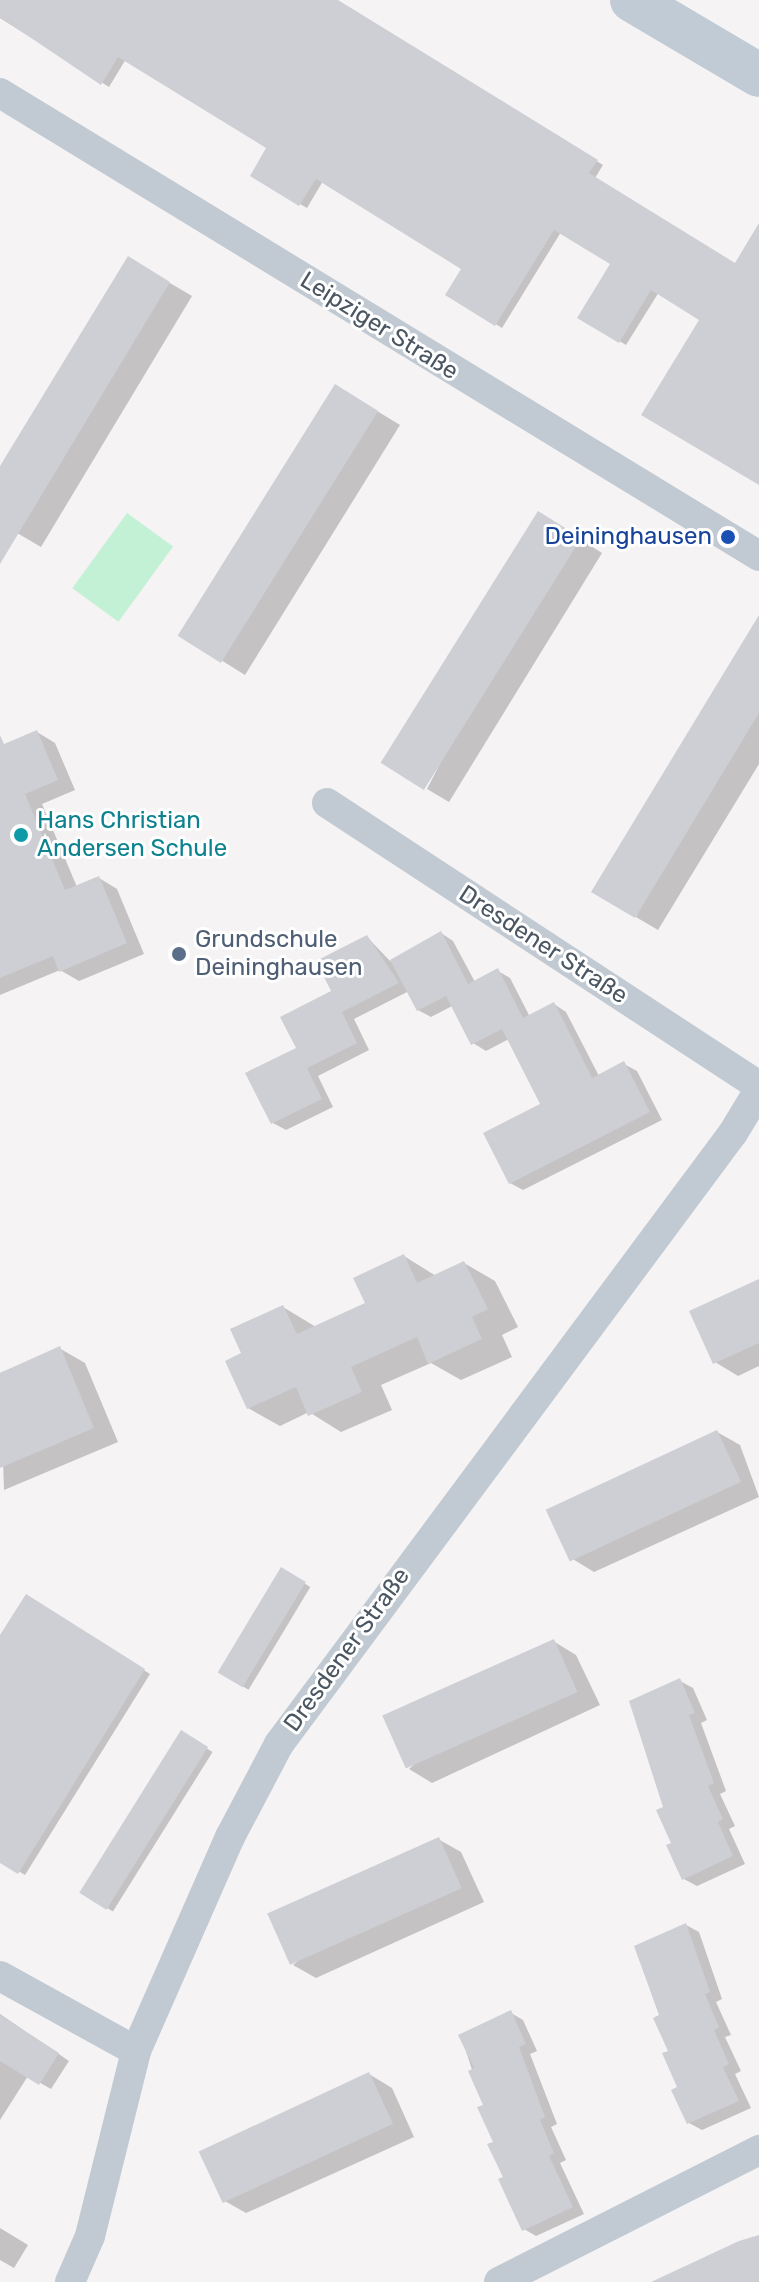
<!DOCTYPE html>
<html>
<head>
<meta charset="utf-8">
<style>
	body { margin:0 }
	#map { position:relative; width:759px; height:2282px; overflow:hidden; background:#f5f3f3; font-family:Rubik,sans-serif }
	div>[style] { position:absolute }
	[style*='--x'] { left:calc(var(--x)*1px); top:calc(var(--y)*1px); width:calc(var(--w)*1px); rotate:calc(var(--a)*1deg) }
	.green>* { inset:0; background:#c3f1d5; transform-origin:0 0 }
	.shadow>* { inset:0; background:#0003; transform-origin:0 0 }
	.building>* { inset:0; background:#cdcfd5; transform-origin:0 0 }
	.street>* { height:30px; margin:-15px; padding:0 15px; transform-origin:15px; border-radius:15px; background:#c1cad2 }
	.secondary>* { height:44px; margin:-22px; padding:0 22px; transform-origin:22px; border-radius:22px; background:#c1cbd6 }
	.dots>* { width:22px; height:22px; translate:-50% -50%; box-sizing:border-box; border:4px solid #fff; border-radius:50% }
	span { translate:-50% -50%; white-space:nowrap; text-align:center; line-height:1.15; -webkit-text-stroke:6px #fff; paint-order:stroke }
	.street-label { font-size:24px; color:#4a5661 }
	.transit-label { font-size:24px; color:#164399 }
	.right { translate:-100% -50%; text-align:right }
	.culture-label { font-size:24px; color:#0d838f }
	.left { translate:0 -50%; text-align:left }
	.service-label { font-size:24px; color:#4e5e75 }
</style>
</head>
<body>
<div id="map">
	<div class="green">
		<i style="left:127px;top:513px;width:57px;height:93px;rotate:36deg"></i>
	</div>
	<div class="shadow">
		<i style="clip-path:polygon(0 0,334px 0,603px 165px,595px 178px,735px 265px,759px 261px,759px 484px,702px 319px,659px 292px,626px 345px,580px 317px,613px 264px,561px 232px,502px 328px,448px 294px,463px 269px,323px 181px,307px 208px,300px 204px,252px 175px,269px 147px,126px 59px,109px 87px,0 18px)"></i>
		<i style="clip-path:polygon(129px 259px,192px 296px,41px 547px,0 523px,0 470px)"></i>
		<i style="clip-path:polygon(359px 400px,400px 425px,245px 675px,181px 635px)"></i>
		<i style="clip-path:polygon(561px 527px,602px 553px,449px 802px,427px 789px)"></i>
		<i style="clip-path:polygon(759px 652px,759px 764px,658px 930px,636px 917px)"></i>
		<i style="clip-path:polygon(37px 732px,55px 743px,75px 790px,42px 804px,77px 887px,99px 878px,117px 889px,144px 954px,79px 981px,60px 970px,0 995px,0 747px)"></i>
		<i style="clip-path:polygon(441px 933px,453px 941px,475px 982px,498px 971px,510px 978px,530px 1017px,554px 1004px,566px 1012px,599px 1076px,624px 1064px,637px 1071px,662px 1120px,523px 1190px,510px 1183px,543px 1105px,509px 1039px,486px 1051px,473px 1043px,454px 1005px,431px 1017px,418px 1010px,409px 991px,354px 1019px,369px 1050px,318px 1076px,333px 1107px,286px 1130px,273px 1123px,298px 1049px,367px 937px,391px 962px)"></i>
		<i style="clip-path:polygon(404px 1256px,436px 1276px,464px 1263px,495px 1281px,518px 1327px,502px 1335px,512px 1357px,461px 1380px,431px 1363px,381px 1385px,392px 1410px,341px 1432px,309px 1412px,280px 1426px,248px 1408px,243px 1354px,283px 1307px,316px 1327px,367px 1304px)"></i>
		<i style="clip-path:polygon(759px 1281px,759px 1366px,738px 1376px,715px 1362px)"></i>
		<i style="clip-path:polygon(59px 1348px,85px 1363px,118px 1442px,4px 1490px,0 1373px)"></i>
		<i style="clip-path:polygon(717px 1432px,740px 1445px,759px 1497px,594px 1572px,571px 1558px)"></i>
		<i style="left:282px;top:1570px;width:33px;height:120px;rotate:31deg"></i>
		<i style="clip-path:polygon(26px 1596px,150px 1674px,25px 1875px,0 1860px,0 1639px)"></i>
		<i style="clip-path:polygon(553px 1641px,576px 1655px,600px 1705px,432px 1783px,409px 1769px)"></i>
		<i style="clip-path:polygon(680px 1681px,693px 1688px,707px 1720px,701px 1723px,726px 1791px,720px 1794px,735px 1826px,729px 1829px,745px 1864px,697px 1886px,684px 1879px,665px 1808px)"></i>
		<i style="left:182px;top:1733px;width:36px;height:188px;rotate:32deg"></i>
		<i style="clip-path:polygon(438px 1839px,461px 1852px,484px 1902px,316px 1978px,293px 1965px)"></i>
		<i style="clip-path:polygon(686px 1925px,699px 1932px,722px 1999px,716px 2002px,731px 2035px,725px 2037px,741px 2071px,735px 2074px,751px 2108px,702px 2130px,689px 2123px,661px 2016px)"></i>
		<i style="clip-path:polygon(511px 2013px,523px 2020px,537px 2051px,530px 2054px,557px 2124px,551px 2127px,566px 2160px,560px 2163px,584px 2214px,536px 2236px,524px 2229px,490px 2145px,496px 2143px,461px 2036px)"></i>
		<i style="clip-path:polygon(0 2014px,69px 2061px,51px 2089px,28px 2076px,0 2120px)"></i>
		<i style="clip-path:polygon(369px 2074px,392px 2088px,414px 2137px,246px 2213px,223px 2200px)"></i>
		<i style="clip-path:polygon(0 2228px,28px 2245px,14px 2268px,0 2260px)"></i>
	</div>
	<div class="building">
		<i style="clip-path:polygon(0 0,338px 0,598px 160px,589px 173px,735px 263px,759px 223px,759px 485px,641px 415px,699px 320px,651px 290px,619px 343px,577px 318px,610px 264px,554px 230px,495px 326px,445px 295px,461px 269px,316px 179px,299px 206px,250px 176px,266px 148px,118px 57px,101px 85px,0 17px)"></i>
		<i style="clip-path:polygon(128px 256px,170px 282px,0 564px,0 466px)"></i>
		<i style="left:335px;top:384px;width:51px;height:297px;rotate:32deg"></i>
		<i style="left:538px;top:511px;width:51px;height:297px;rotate:32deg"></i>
		<i style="clip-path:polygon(759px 615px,759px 713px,635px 918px,591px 892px)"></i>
		<i style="clip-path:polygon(37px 730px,58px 780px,25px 794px,65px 890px,99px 876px,127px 943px,59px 972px,53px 956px,0 978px,0 735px,4px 744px)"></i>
		<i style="clip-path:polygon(441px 931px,468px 984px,498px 968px,523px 1018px,554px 1002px,592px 1078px,624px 1061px,650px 1112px,509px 1184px,483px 1133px,540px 1104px,502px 1029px,471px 1045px,446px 996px,417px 1011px,390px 960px)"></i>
		<i style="clip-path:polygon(367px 935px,399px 983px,342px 1012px,357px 1043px,307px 1068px,322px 1099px,271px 1124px,245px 1073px,296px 1048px,280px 1017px,331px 991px,316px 961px)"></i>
		<i style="clip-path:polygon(404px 1254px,417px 1283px,464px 1261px,488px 1309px,472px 1317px,482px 1339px,428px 1364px,417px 1337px,351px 1367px,362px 1392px,308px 1416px,296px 1387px,247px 1409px,225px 1361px,241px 1353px,230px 1329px,283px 1305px,297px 1334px,365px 1303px,353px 1278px)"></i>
		<i style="clip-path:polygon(759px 1279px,759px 1343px,713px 1364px,689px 1311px)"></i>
		<i style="clip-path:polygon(60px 1346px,94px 1428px,0 1468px,0 1373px)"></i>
		<i style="left:717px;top:1430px;width:57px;height:189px;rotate:65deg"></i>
		<i style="left:281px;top:1567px;width:29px;height:123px;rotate:31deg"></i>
		<i style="clip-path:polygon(26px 1594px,145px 1669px,18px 1874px,0 1863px,0 1635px)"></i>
		<i style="left:554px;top:1639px;width:58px;height:188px;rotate:66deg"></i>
		<i style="clip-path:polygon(680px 1678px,695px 1713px,689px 1715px,714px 1783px,708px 1786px,723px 1819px,718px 1822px,733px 1856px,682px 1880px,666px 1845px,671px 1843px,656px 1810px,663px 1807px,629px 1701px)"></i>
		<i style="left:181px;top:1730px;width:32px;height:192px;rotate:32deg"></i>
		<i style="left:439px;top:1837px;width:56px;height:188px;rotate:66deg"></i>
		<i style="clip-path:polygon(686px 1923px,710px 1992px,705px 1994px,719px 2027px,714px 2030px,729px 2064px,723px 2067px,739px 2101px,687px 2124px,671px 2090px,677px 2087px,662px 2053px,668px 2051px,653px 2018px,659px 2015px,634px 1946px)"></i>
		<i style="clip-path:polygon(511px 2010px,526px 2044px,519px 2047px,545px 2117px,540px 2120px,554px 2153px,549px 2156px,573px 2207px,522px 2231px,498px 2179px,503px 2177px,487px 2144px,493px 2142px,477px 2107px,483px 2105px,468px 2071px,474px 2068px,458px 2035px)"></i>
		<i style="clip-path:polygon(0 2015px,59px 2053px,39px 2085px,0 2061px)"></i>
		<i style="left:369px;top:2072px;width:57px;height:188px;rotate:65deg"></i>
		<i style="clip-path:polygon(759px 2235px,759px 2282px,651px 2282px,739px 2241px)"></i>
	</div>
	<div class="street">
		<i style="--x:0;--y:93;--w:889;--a:31.38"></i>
		<i style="--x:327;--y:803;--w:516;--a:33.23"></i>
		<i style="--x:0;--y:1976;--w:155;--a:28.9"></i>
		<i style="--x:70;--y:2282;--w:50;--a:-66.5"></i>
		<i style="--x:90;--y:2236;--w:191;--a:-76"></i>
		<i style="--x:136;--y:2051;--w:234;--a:-66.3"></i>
		<i style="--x:230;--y:1837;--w:105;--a:-62.2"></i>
		<i style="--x:279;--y:1744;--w:761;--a:-53.39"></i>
		<i style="--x:733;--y:1133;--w:50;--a:-58.8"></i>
		<i style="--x:499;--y:2282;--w:292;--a:-26.9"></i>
	</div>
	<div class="secondary">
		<i style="--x:632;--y:0;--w:147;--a:30.6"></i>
	</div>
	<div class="dots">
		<i style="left:728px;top:537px;background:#1a4fb4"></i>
		<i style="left:21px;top:835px;background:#0f9aa8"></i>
		<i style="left:179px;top:954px;background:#5c6f8a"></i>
	</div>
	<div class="street-label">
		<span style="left:379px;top:326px;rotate:32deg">Leipziger Straße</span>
		<span style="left:543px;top:945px;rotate:33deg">Dresdener Straße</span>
		<span style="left:347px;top:1650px;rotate:-54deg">Dresdener Straße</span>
	</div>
	<div class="transit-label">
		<span class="right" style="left:712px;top:537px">Deininghausen</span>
	</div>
	<div class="culture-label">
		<span class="left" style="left:37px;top:835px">Hans Christian<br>Andersen Schule</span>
	</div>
	<div class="service-label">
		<span class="left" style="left:195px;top:954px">Grundschule<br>Deininghausen</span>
	</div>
</div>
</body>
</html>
